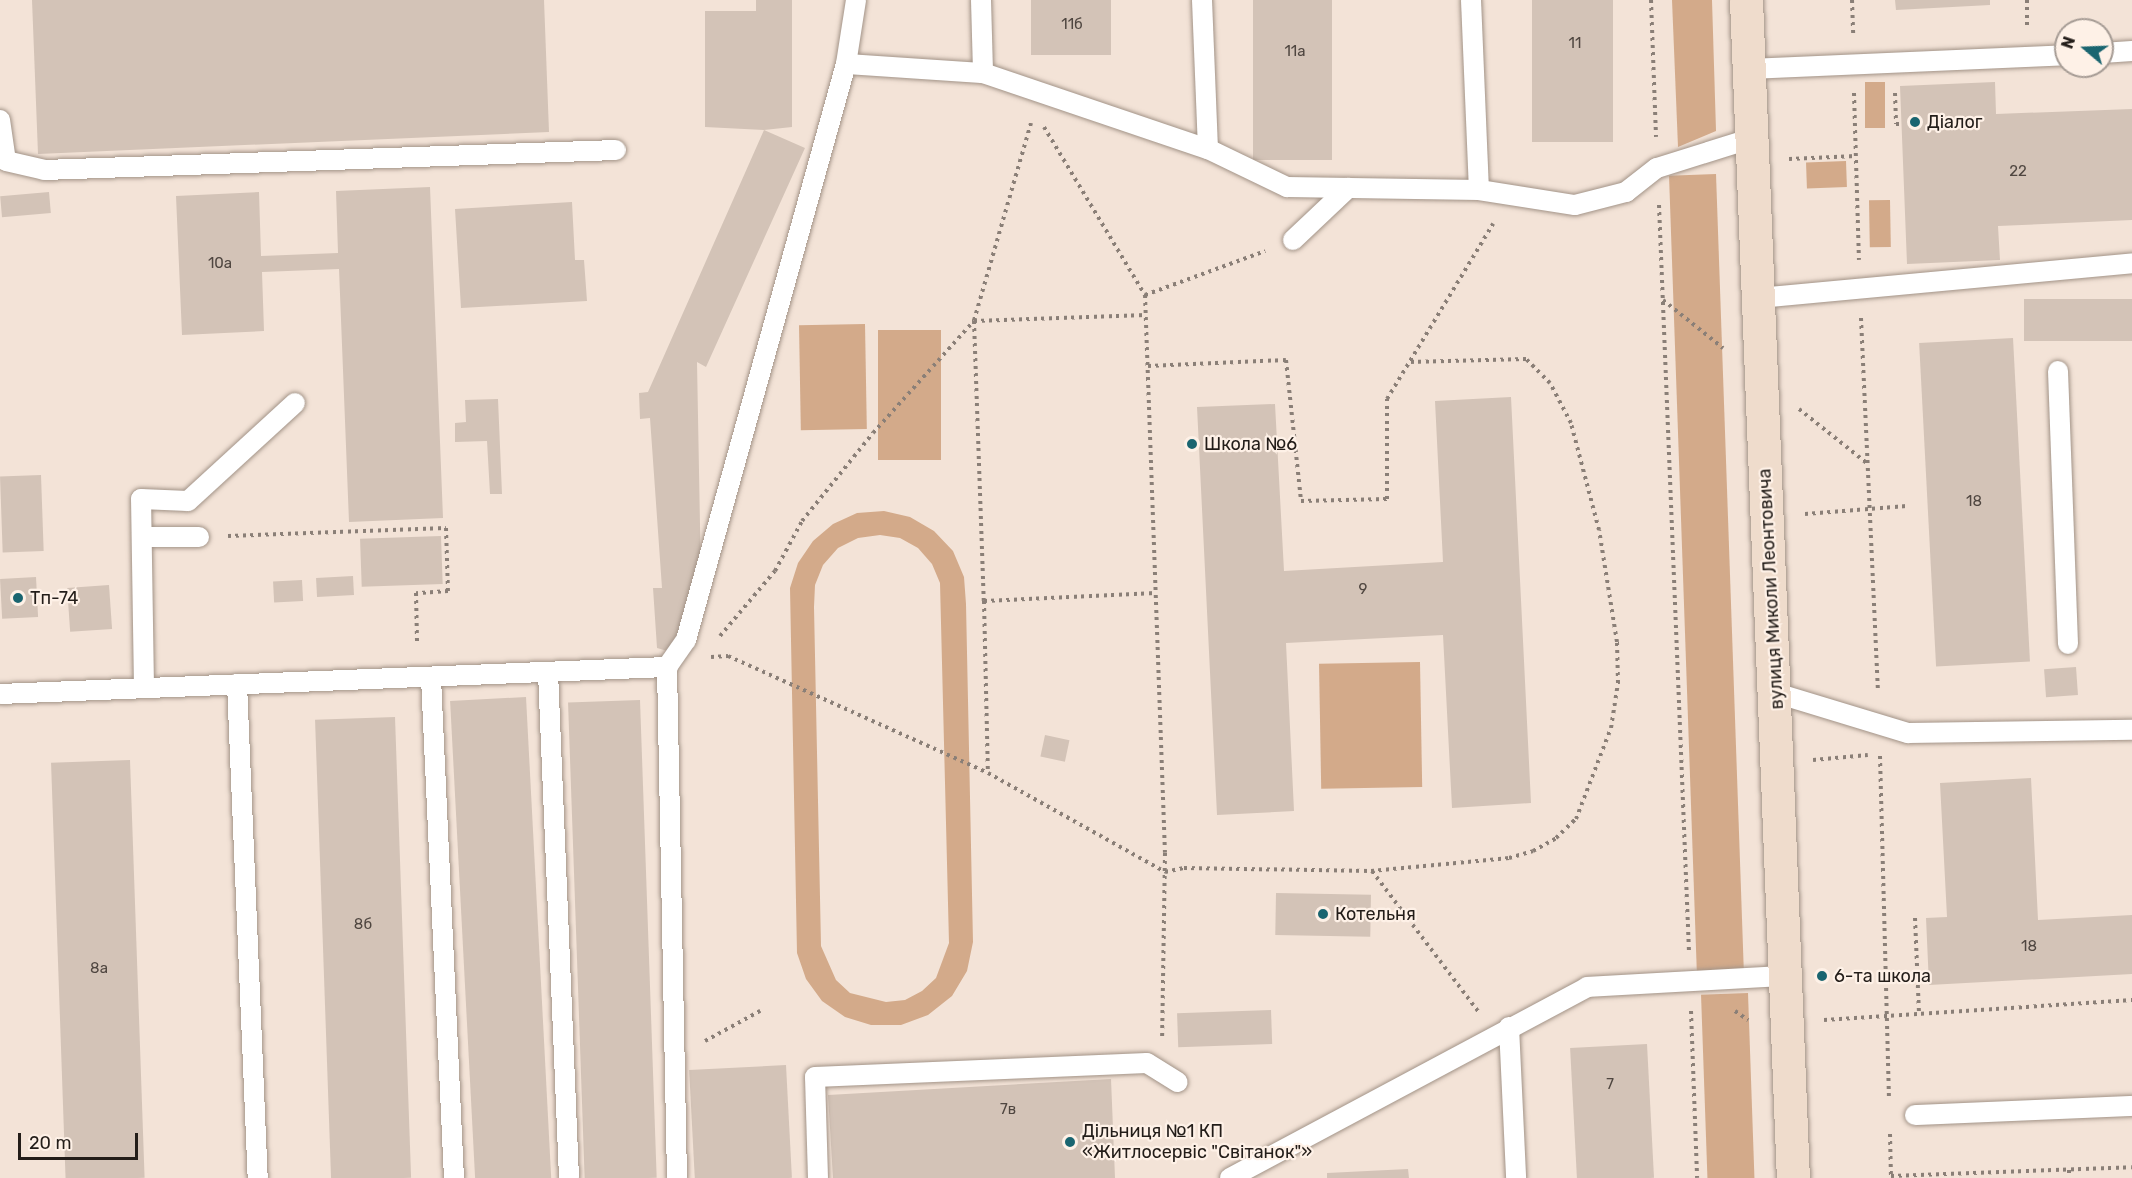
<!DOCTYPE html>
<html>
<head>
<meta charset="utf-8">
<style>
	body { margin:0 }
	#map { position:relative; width:2132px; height:1178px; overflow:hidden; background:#f3e3d7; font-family:Rubik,sans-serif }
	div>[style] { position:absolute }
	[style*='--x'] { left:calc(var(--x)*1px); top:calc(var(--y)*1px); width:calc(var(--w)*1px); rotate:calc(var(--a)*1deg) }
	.green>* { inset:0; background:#d3aa8a; transform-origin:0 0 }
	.building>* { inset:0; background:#d3c3b7; transform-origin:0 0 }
	.path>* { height:4px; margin-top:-2px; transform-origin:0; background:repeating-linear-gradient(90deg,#8a7f77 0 3px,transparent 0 7.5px) }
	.roads { filter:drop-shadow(0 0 2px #a29387) drop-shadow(0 0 2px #a29387) }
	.lane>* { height:20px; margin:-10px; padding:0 10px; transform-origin:10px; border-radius:10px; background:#fff }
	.secondary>* { height:33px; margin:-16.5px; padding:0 16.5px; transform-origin:16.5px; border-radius:16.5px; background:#efdccc }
	.dots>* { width:16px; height:16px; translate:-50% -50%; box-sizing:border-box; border:3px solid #fef1e7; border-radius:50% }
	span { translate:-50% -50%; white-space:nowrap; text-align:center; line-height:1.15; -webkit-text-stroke:4.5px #fef1e7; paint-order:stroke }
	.number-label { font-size:15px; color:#4f4640 }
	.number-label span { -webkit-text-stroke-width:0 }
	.poi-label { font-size:18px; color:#231d19 }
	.left { translate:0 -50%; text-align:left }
	.street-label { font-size:18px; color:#231d19 }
	.north { position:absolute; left:2054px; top:18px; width:60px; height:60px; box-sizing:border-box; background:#fef1e7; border:2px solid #a69c95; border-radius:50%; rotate:289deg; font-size:16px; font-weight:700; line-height:24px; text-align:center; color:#231d19 }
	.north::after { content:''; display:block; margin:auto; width:21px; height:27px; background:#1a6570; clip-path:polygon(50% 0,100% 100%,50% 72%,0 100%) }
	.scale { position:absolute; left:18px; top:1133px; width:120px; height:27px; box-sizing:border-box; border:3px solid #231d19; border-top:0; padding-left:8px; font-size:18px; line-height:21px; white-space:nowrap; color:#231d19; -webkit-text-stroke:4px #fef1e7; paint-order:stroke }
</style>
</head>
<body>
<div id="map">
	<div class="green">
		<i style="clip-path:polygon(1672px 0,1712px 0,1716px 131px,1678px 147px)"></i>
		<i style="left:1865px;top:82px;width:20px;height:46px"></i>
		<i style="left:1846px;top:161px;width:26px;height:40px;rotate:88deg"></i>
		<i style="left:1716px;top:174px;width:796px;height:47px;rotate:88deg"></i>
		<i style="left:1890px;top:200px;width:47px;height:21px;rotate:89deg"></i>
		<i style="left:865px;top:324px;width:105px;height:66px;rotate:89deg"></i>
		<i style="left:941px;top:330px;width:130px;height:63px;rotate:90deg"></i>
		<i style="clip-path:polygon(evenodd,884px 511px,910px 517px,934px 531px,953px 551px,964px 577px,966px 604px,973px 942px,967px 971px,952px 996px,928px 1015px,901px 1025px,871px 1025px,845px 1017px,822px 1001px,806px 979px,797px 953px,790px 588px,798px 563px,813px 541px,833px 524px,857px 513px,884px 511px,880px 535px,900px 538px,918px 548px,932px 564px,940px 583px,949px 943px,936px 978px,922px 991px,905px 1000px,886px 1002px,850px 993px,836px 980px,821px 946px,814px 607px,815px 585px,823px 565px,838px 548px,858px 538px,880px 535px)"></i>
		<i style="left:1420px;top:662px;width:125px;height:101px;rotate:89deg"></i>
		<i style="left:1748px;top:993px;width:185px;height:47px;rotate:88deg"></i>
	</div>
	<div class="building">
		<i style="clip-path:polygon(32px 0,544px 0,549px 132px,38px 154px)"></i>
		<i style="clip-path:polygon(756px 0,792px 0,792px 127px,764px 130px,705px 127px,705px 11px,756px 11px)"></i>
		<i style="left:1031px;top:0;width:80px;height:55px"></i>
		<i style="left:1253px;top:0;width:79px;height:160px"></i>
		<i style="left:1532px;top:0;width:81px;height:142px"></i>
		<i style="clip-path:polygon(1895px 0,1990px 0,1990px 5px,1896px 10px)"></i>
		<i style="clip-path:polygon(1995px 82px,1996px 114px,2132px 109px,2132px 220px,1998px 226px,2000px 260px,1907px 264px,1900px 86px)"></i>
		<i style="clip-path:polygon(764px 130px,805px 148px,706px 367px,697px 362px,701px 579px,671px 652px,657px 648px,653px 588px,662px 588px,650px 418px,640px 419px,639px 393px,648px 392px)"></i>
		<i style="clip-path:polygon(430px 187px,443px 518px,349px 522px,339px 269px,262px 272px,264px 331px,182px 335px,176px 196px,259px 192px,261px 256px,338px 253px,336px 191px)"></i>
		<i style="left:49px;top:192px;width:21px;height:49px;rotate:85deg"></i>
		<i style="clip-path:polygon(572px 202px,575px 260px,584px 260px,587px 301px,461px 308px,455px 209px)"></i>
		<i style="left:2132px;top:299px;width:42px;height:108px;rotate:90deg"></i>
		<i style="left:2013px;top:338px;width:324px;height:94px;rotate:87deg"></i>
		<i style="clip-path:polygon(1511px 397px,1531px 803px,1452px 808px,1443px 635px,1286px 643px,1294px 811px,1217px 815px,1197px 407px,1275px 404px,1284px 571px,1443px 562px,1435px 401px)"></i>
		<i style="clip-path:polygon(498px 399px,502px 494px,490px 494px,487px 441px,455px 442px,455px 423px,466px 422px,465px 400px)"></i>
		<i style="left:41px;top:475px;width:76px;height:41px;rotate:88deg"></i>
		<i style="left:441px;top:536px;width:48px;height:81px;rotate:88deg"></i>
		<i style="left:353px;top:576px;width:19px;height:37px;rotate:87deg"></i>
		<i style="left:36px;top:577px;width:40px;height:36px;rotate:87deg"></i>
		<i style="left:302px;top:580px;width:21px;height:29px;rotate:87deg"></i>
		<i style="left:109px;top:585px;width:44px;height:42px;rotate:86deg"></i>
		<i style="left:2076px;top:667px;width:28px;height:32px;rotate:86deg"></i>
		<i style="left:526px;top:697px;width:482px;height:76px;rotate:87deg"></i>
		<i style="left:640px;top:700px;width:478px;height:72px;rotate:88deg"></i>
		<i style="left:395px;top:717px;width:461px;height:80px;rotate:88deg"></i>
		<i style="left:1045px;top:735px;width:25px;height:22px;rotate:12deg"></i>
		<i style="left:130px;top:760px;width:418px;height:79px;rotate:88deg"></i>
		<i style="clip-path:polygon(2031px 778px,2038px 920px,2132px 915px,2132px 974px,1929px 985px,1926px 918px,1947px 917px,1940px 783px)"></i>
		<i style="left:1276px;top:893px;width:95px;height:42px;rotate:1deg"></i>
		<i style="left:1271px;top:1010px;width:34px;height:94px;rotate:88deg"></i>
		<i style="left:1647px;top:1044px;width:134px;height:77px;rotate:87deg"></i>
		<i style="left:786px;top:1065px;width:113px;height:97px;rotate:87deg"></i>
		<i style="clip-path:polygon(1111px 1079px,1115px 1178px,833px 1178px,828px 1095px)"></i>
		<i style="clip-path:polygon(1408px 1169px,1409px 1178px,1327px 1178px,1327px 1173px)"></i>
	</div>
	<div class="path">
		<i style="--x:1651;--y:0;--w:137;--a:87.9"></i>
		<i style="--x:1852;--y:0;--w:35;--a:88"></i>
		<i style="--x:2027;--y:0;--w:26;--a:90"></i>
		<i style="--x:1854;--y:93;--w:167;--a:88.3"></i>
		<i style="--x:1895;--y:93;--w:31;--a:88"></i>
		<i style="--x:1896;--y:124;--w:5;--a:0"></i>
		<i style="--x:1031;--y:123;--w:206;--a:106.1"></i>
		<i style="--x:974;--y:321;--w:280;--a:88"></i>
		<i style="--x:984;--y:601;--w:172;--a:-2.7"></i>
		<i style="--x:1044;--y:127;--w:196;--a:59"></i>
		<i style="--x:1145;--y:295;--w:558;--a:87.95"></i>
		<i style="--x:1165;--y:853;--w:183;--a:90.9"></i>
		<i style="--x:1789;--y:159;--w:67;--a:-2.6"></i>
		<i style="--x:1659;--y:205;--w:748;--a:87.7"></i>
		<i style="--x:1145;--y:295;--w:128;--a:-20.1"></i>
		<i style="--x:1663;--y:300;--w:77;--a:38.7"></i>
		<i style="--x:1861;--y:318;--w:373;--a:87.4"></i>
		<i style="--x:1148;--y:366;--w:138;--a:-2.5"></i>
		<i style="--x:1286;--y:360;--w:142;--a:83.9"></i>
		<i style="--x:1301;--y:501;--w:86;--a:-1.3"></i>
		<i style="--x:1387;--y:499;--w:100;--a:-90"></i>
		<i style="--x:1387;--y:399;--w:205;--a:-58.8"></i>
		<i style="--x:1799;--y:409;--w:88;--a:38.6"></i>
		<i style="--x:1805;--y:514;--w:102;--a:-4.5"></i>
		<i style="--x:228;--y:536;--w:218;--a:-2.1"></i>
		<i style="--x:446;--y:528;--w:63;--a:88.2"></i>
		<i style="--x:448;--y:591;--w:32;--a:176"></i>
		<i style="--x:416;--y:593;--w:49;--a:88.8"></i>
		<i style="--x:984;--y:601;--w:172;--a:88.7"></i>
		<i style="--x:720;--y:636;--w:85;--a:-49.8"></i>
		<i style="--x:775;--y:571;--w:57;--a:-61.6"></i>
		<i style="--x:802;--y:521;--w:113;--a:-51.1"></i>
		<i style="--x:873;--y:433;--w:151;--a:-48"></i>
		<i style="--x:974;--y:321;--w:172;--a:-2"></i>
		<i style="--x:711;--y:657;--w:17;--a:-3"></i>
		<i style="--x:728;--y:656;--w:285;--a:24.2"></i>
		<i style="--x:988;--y:773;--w:203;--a:29.2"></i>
		<i style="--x:1165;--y:872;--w:19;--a:-12"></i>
		<i style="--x:1184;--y:868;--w:187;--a:0.9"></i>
		<i style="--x:1371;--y:871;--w:139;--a:-5.4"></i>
		<i style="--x:1509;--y:858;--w:25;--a:-16"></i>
		<i style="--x:1533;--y:851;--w:26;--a:-29"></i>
		<i style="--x:1556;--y:838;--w:28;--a:-44"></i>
		<i style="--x:1576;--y:819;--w:97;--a:-69"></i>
		<i style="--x:1611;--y:728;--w:46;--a:-81.2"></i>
		<i style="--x:1618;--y:683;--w:41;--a:-91.4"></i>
		<i style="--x:1617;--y:642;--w:113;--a:-99.1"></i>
		<i style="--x:1599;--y:530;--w:111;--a:-104.7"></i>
		<i style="--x:1571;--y:423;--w:45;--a:-117.7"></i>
		<i style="--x:1550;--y:383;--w:34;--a:-135"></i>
		<i style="--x:1526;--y:359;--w:117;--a:178.5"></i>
		<i style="--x:1880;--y:756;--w:343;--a:88.5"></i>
		<i style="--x:1813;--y:760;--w:55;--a:-5.2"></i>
		<i style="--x:1372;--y:871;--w:176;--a:52.9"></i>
		<i style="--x:1915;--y:918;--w:96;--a:87.6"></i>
		<i style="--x:1691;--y:1011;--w:167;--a:87.9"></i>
		<i style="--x:1735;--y:1011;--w:16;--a:35"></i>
		<i style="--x:1824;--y:1020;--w:309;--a:-3.7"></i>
		<i style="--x:705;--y:1041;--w:63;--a:-28.6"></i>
		<i style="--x:1890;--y:1134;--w:44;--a:88.7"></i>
		<i style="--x:2069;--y:1170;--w:8;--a:90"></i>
		<i style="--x:1891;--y:1176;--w:241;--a:-2.1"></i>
	</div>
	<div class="roads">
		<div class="lane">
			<i style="--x:981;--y:0;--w:73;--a:88.4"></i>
			<i style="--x:1202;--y:0;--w:149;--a:87.7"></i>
			<i style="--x:1471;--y:0;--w:190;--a:87.6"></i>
			<i style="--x:2102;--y:53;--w:30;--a:-4"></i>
			<i style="--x:846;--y:64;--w:65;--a:-81.1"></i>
			<i style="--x:1749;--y:69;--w:317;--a:-2.5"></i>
			<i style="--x:0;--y:120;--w:41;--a:81.7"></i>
			<i style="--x:6;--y:161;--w:39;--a:13"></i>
			<i style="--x:44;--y:170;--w:572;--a:-2"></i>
			<i style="--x:1293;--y:240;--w:76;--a:-43.4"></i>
			<i style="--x:1758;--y:298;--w:376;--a:-5.3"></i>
			<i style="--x:2058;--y:371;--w:273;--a:87.9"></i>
			<i style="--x:142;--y:537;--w:57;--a:0"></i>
			<i style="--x:667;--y:667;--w:33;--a:-55"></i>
			<i style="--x:686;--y:640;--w:598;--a:-74.48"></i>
			<i style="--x:846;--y:64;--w:137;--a:3.8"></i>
			<i style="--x:983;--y:73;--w:237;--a:18.7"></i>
			<i style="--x:1208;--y:149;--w:88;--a:25.7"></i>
			<i style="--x:1287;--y:187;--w:192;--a:0.9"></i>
			<i style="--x:1479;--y:190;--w:97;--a:8.9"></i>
			<i style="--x:1575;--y:205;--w:53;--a:-14.3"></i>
			<i style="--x:1626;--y:192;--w:39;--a:-38"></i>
			<i style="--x:1657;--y:168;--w:101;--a:-17.4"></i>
			<i style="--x:548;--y:672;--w:506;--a:87.62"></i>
			<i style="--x:431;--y:678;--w:501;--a:87.37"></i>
			<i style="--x:237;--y:684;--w:494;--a:87.6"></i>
			<i style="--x:144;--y:688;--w:189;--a:-90.9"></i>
			<i style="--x:141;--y:499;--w:47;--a:2.4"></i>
			<i style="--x:188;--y:501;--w:145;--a:-42.5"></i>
			<i style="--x:1776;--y:693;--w:138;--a:16.9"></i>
			<i style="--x:1908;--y:733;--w:224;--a:-0.8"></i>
			<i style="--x:0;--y:694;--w:668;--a:-2.32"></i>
			<i style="--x:667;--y:667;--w:511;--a:88.88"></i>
			<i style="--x:1509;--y:1027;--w:151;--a:87.3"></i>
			<i style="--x:1915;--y:1115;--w:217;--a:-2.4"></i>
			<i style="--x:818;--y:1178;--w:101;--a:-91.7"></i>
			<i style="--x:815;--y:1077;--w:332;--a:-2.4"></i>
			<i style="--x:1147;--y:1063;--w:36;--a:32"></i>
			<i style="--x:1230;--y:1178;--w:405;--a:-28.1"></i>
			<i style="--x:1587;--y:987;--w:199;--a:-3.2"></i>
		</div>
		<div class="secondary">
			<i style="--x:1746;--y:0;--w:1179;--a:87.72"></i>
		</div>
	</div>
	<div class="dots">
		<i style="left:1915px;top:122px;background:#1a6570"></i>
		<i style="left:1192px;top:444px;background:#1a6570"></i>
		<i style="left:18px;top:598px;background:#1a6570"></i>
		<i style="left:1323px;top:914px;background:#1a6570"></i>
		<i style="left:1822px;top:976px;background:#1a6570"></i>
		<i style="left:1070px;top:1142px;background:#1a6570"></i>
	</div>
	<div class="number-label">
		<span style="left:1072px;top:25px">11б</span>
		<span style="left:1575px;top:44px">11</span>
		<span style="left:1295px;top:52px">11а</span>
		<span style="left:2018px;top:172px">22</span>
		<span style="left:220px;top:264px">10а</span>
		<span style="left:1974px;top:502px">18</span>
		<span style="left:1363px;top:590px">9</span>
		<span style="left:363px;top:925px">8б</span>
		<span style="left:2029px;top:947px">18</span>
		<span style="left:99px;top:969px">8а</span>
		<span style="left:1610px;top:1085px">7</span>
		<span style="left:1008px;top:1110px">7в</span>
	</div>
	<div class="poi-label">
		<span class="left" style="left:1927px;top:122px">Діалог</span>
		<span class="left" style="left:1204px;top:444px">Школа №6</span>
		<span class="left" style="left:30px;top:598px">Тп-74</span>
		<span class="left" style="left:1335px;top:914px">Котельня</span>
		<span class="left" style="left:1834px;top:976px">6-та школа</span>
		<span class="left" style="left:1082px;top:1142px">Дільниця №1 КП<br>«Житлосервіс "Світанок"»</span>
	</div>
	<div class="street-label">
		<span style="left:1771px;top:589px;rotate:-93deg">вулиця Миколи Леонтовича</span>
	</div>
	<div class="north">N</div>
	<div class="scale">20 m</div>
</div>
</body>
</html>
